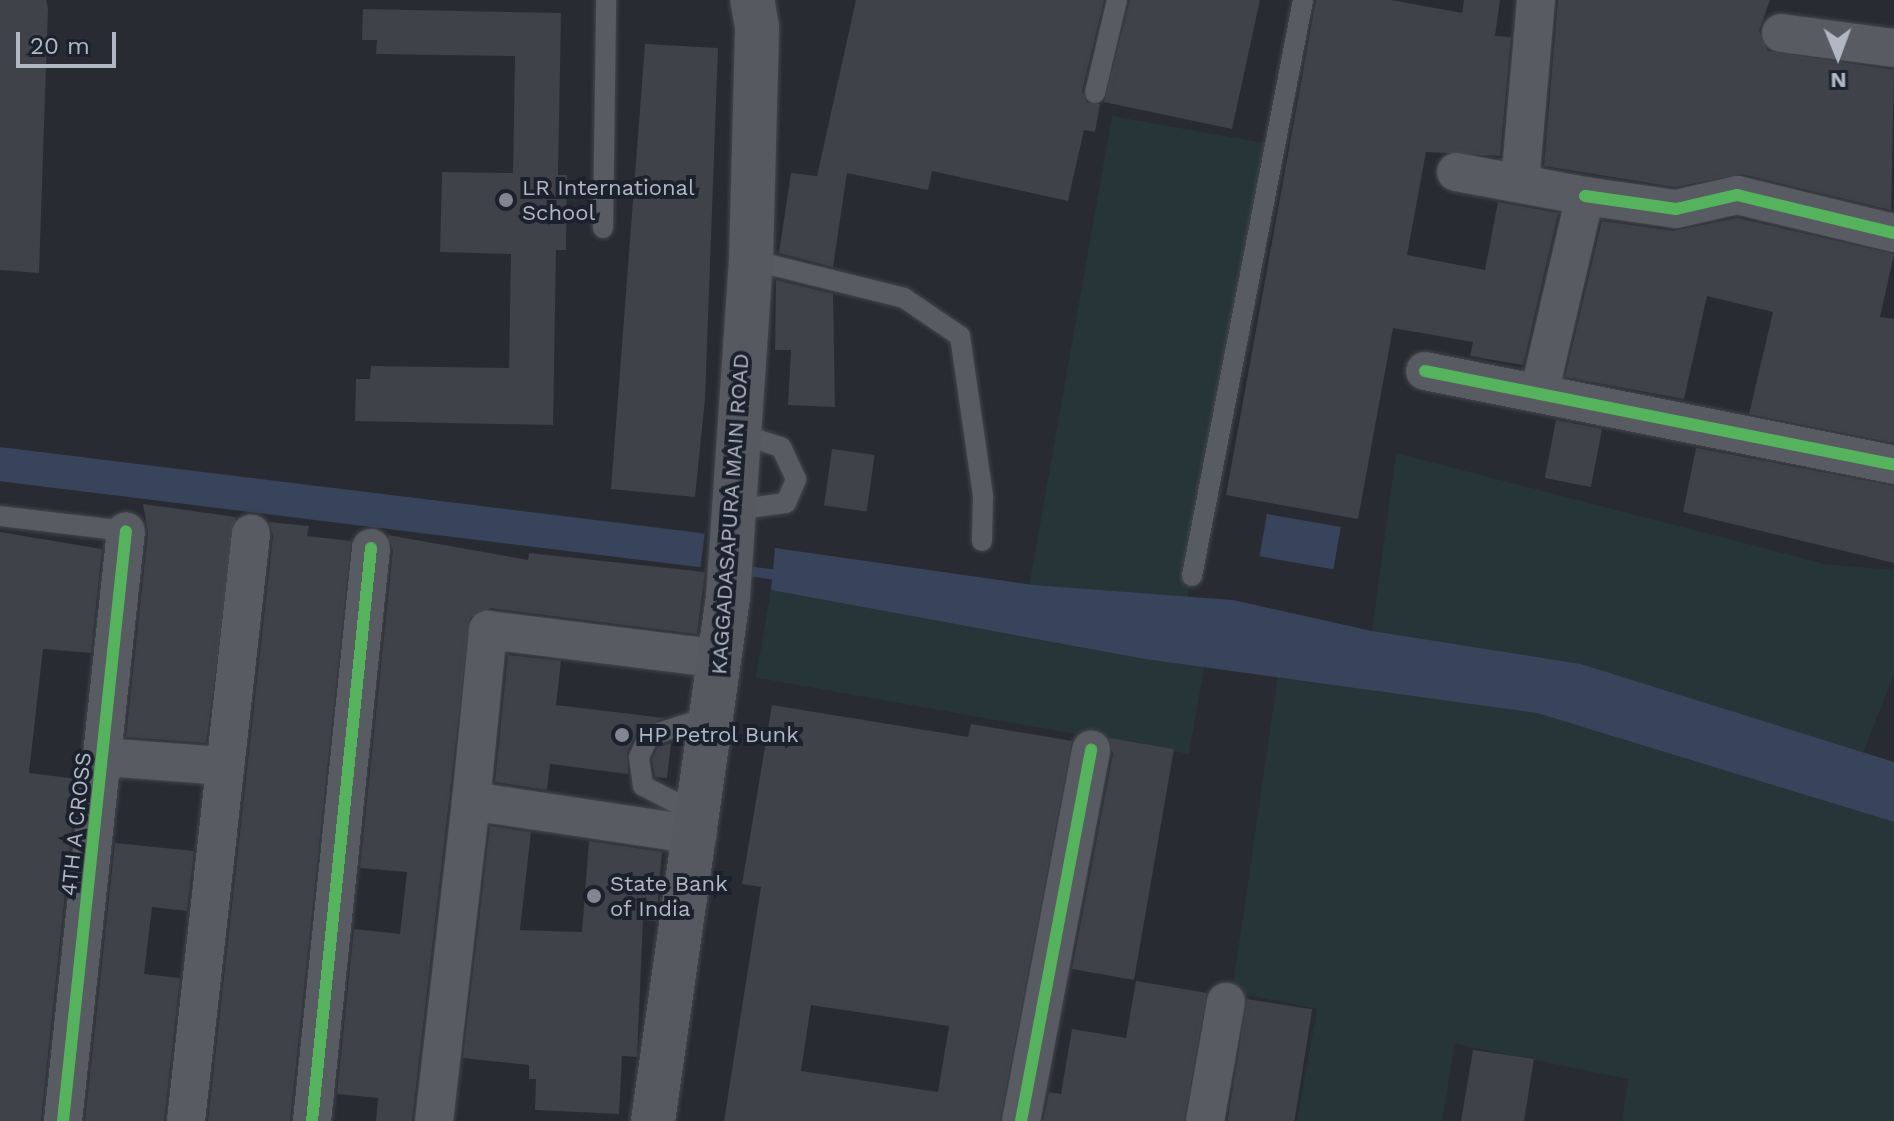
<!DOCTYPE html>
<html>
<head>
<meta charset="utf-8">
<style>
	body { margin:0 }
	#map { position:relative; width:1894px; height:1121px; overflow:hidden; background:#282b32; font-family:"Work Sans",sans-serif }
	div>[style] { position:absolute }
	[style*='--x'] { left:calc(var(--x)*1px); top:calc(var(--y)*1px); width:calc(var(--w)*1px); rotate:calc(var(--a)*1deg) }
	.green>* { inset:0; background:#263538; transform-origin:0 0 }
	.water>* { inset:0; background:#38445b; transform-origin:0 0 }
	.stream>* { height:10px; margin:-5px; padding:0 5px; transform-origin:5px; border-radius:5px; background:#38445b }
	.building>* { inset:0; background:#3f4248; transform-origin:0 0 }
	.roads { filter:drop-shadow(0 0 2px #44464c) drop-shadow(0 0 2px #44464c) }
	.lane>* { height:20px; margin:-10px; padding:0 10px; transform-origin:10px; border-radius:10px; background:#585b61 }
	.street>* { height:38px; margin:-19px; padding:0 19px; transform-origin:19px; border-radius:19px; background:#585b61 }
	.secondary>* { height:44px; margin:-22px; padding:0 22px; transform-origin:22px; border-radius:22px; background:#56595f }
	.cycleway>* { height:12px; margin:-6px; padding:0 6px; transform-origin:6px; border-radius:6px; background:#56b35d }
	.dots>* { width:22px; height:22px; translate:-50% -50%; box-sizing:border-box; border:4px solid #1c222d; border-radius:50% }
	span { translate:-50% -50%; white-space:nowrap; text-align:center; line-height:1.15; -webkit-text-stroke:8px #1c222d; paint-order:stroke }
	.poi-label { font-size:22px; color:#b2b7c4 }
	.left { translate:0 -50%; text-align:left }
	.street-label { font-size:22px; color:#b2b7c4 }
	.north { position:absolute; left:1798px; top:16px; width:80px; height:80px; -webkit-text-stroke:6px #1c222d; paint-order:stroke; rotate:179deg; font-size:22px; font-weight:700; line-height:32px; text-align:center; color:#b2b7c4 }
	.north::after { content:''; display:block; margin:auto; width:28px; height:36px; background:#b2b7c4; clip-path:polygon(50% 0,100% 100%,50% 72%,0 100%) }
	.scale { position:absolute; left:16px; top:32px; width:100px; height:36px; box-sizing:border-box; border:4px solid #b2b7c4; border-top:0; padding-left:10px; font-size:24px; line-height:28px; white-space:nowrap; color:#b2b7c4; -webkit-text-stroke:6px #1c222d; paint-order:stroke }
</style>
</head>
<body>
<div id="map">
	<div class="green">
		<i style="left:1112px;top:116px;width:158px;height:476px;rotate:10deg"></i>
		<i style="clip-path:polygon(1396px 453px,1825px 564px,1894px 570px,1894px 674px,1863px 753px,1581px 664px,1372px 631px)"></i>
		<i style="left:771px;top:590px;width:440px;height:89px;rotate:10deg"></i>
		<i style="clip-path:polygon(1278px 675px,1537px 713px,1894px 822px,1894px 1121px,1622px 1121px,1628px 1079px,1455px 1044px,1442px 1121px,1297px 1121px,1317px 1009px,1232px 992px)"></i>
	</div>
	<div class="water">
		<i style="left:0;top:447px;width:710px;height:34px;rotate:7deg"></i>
		<i style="left:1267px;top:514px;width:75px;height:43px;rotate:10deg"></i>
		<i style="clip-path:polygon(775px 548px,1033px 585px,1233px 600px,1372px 631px,1581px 664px,1894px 762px,1894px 822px,1537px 713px,1145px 659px,771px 590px)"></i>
	</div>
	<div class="stream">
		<i style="--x:741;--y:570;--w:43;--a:7.9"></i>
	</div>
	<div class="building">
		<i style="clip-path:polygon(0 0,46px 0,48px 8px,39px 273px,0 270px)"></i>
		<i style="clip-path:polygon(856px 0,1104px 0,1082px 91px,1087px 103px,1100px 104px,1095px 132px,1084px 130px,1068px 201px,932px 171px,928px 190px,847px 173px,833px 267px,779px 253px,791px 173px,817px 176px)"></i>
		<i style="clip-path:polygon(1130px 0,1260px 0,1232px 129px,1104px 102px)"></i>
		<i style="clip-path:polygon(1316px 0,1391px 0,1462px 13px,1464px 0,1500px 0,1495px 36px,1511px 37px,1500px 156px,1426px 152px,1407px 255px,1485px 270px,1498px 202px,1558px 213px,1523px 365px,1470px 356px,1473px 342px,1393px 328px,1358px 519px,1226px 495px)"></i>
		<i style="clip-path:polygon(1558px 0,1770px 0,1759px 31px,1768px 51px,1894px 70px,1891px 210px,1742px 174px,1675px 187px,1544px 166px)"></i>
		<i style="clip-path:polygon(363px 9px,561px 13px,558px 175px,567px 175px,566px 250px,556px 250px,553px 425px,355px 421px,356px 379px,370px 379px,371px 366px,509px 368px,511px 254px,440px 252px,442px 172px,513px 173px,515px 56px,376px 54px,377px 40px,362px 40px)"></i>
		<i style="clip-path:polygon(645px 44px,718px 48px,705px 399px,695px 497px,611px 489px)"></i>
		<i style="clip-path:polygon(1737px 218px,1894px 254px,1880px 317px,1894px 319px,1894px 443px,1749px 414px,1773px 312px,1707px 296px,1684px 399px,1565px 377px,1602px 221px,1673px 231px)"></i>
		<i style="clip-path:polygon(776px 280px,833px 294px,835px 407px,788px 405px,791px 350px,775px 350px)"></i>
		<i style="left:1556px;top:420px;width:47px;height:59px;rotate:11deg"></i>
		<i style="clip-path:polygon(1696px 448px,1894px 486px,1894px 563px,1683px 512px)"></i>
		<i style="left:832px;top:449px;width:43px;height:57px;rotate:8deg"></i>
		<i style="clip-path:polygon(143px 504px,236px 517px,206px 743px,126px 737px,148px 533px)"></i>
		<i style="clip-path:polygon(269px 522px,309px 526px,307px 536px,351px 541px,290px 1121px,208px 1121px,273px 536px)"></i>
		<i style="clip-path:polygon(0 532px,102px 549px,91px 653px,43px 649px,29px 773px,77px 779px,41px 1121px,0 1121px)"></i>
		<i style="clip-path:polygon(388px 535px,528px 560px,529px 553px,705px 572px,697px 634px,491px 608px,470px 618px,412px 1121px,376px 1121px,378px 1098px,337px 1094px,354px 929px,400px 934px,407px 872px,360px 868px,393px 550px)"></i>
		<i style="clip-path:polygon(508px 655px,561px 661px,556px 705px,664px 718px,638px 730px,627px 752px,628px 774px,550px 764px,547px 790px,495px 782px)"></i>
		<i style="clip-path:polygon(evenodd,772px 705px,968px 737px,971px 724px,1072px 741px,1000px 1121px,724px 1121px,761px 887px,742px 884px,772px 705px,811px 1005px,949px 1026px,938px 1092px,801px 1071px,811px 1005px)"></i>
		<i style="clip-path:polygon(1109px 738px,1174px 749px,1134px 980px,1072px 969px,1113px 754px)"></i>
		<i style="clip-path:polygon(671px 743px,667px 778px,655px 777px,652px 759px,658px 747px)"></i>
		<i style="clip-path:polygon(490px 826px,531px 832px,520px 930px,582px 932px,589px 841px,662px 852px,656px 921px,643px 920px,637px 1057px,622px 1056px,619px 1114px,535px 1110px,536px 1079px,529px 1079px,529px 1065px,463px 1058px)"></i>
		<i style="clip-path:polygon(115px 843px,194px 851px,187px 911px,152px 907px,144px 974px,180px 978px,164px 1121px,85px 1121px)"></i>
		<i style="clip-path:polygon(1136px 981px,1207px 993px,1184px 1121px,1043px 1121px,1049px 1092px,1061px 1094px,1072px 1029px,1126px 1038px)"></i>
		<i style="left:1247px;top:999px;width:66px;height:124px;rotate:9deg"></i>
		<i style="clip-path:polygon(1473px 1050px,1534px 1059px,1524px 1121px,1461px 1121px)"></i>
	</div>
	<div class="roads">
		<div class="lane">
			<i style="--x:1095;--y:93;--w:96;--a:-76.7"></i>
			<i style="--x:603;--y:228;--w:228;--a:-89.2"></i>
			<i style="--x:751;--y:260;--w:158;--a:13.9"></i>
			<i style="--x:904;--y:298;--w:68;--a:34.2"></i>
			<i style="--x:960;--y:336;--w:162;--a:81.8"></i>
			<i style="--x:983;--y:496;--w:45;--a:91.3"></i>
			<i style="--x:734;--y:510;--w:52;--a:-7.7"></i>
			<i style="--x:786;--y:503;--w:26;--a:-67"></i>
			<i style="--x:796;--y:479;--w:35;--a:-115"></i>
			<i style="--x:781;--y:447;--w:47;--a:-162.7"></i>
			<i style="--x:0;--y:516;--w:127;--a:6.8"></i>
			<i style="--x:1192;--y:576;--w:587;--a:-79.09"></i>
			<i style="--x:700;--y:815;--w:64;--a:-153"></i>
			<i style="--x:643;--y:786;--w:29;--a:-98"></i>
			<i style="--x:639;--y:757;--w:23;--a:-65"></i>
			<i style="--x:649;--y:736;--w:66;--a:-17.6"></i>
		</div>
		<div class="street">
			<i style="--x:1781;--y:33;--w:114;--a:7.6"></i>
			<i style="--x:1456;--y:172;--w:131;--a:10.5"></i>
			<i style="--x:1585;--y:196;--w:202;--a:103.1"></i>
			<i style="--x:1520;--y:183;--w:184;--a:-85"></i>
			<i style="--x:1585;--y:196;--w:92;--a:8.1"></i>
			<i style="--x:1676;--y:209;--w:63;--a:-12.9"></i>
			<i style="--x:1737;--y:195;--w:162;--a:13.6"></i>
			<i style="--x:1425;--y:371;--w:478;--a:11.3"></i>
			<i style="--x:104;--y:757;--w:119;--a:4.3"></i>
			<i style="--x:471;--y:801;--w:172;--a:-84.3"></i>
			<i style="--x:488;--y:630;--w:235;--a:7.1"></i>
			<i style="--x:63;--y:1121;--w:593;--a:-83.91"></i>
			<i style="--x:186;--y:1121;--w:591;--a:-83.68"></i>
			<i style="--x:312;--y:1121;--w:576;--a:-84.12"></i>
			<i style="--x:434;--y:1121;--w:322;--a:-83.4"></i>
			<i style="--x:471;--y:801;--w:229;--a:8.6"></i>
			<i style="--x:1021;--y:1121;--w:378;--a:-79.3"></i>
			<i style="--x:1205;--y:1121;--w:121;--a:-80"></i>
		</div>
		<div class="secondary">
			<i style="--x:653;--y:1121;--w:529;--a:-81.85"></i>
			<i style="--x:728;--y:597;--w:338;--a:-86.1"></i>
			<i style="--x:751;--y:260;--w:233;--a:-88.5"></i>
			<i style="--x:757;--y:27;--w:27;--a:-100"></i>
		</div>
	</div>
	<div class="cycleway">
		<i style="--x:1585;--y:196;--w:92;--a:8.1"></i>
		<i style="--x:1676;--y:209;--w:63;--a:-12.9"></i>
		<i style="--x:1737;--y:195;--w:162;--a:13.6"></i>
		<i style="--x:1425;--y:371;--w:478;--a:11.3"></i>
		<i style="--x:63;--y:1121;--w:593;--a:-83.91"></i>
		<i style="--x:312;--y:1121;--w:576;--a:-84.12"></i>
		<i style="--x:1021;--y:1121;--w:378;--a:-79.3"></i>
	</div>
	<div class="dots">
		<i style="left:506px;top:200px;background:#828691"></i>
		<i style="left:622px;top:735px;background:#828691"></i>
		<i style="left:594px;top:896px;background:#828691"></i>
	</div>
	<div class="poi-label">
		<span class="left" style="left:522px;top:200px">LR International<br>School</span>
		<span class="left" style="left:638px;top:735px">HP Petrol Bunk</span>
		<span class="left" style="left:610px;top:896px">State Bank<br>of India</span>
	</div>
	<div class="street-label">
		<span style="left:730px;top:514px;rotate:-86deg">KAGGADASAPURA MAIN ROAD</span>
		<span style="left:76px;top:824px;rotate:-84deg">4TH A CROSS</span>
	</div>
	<div class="north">N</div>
	<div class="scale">20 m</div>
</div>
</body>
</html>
